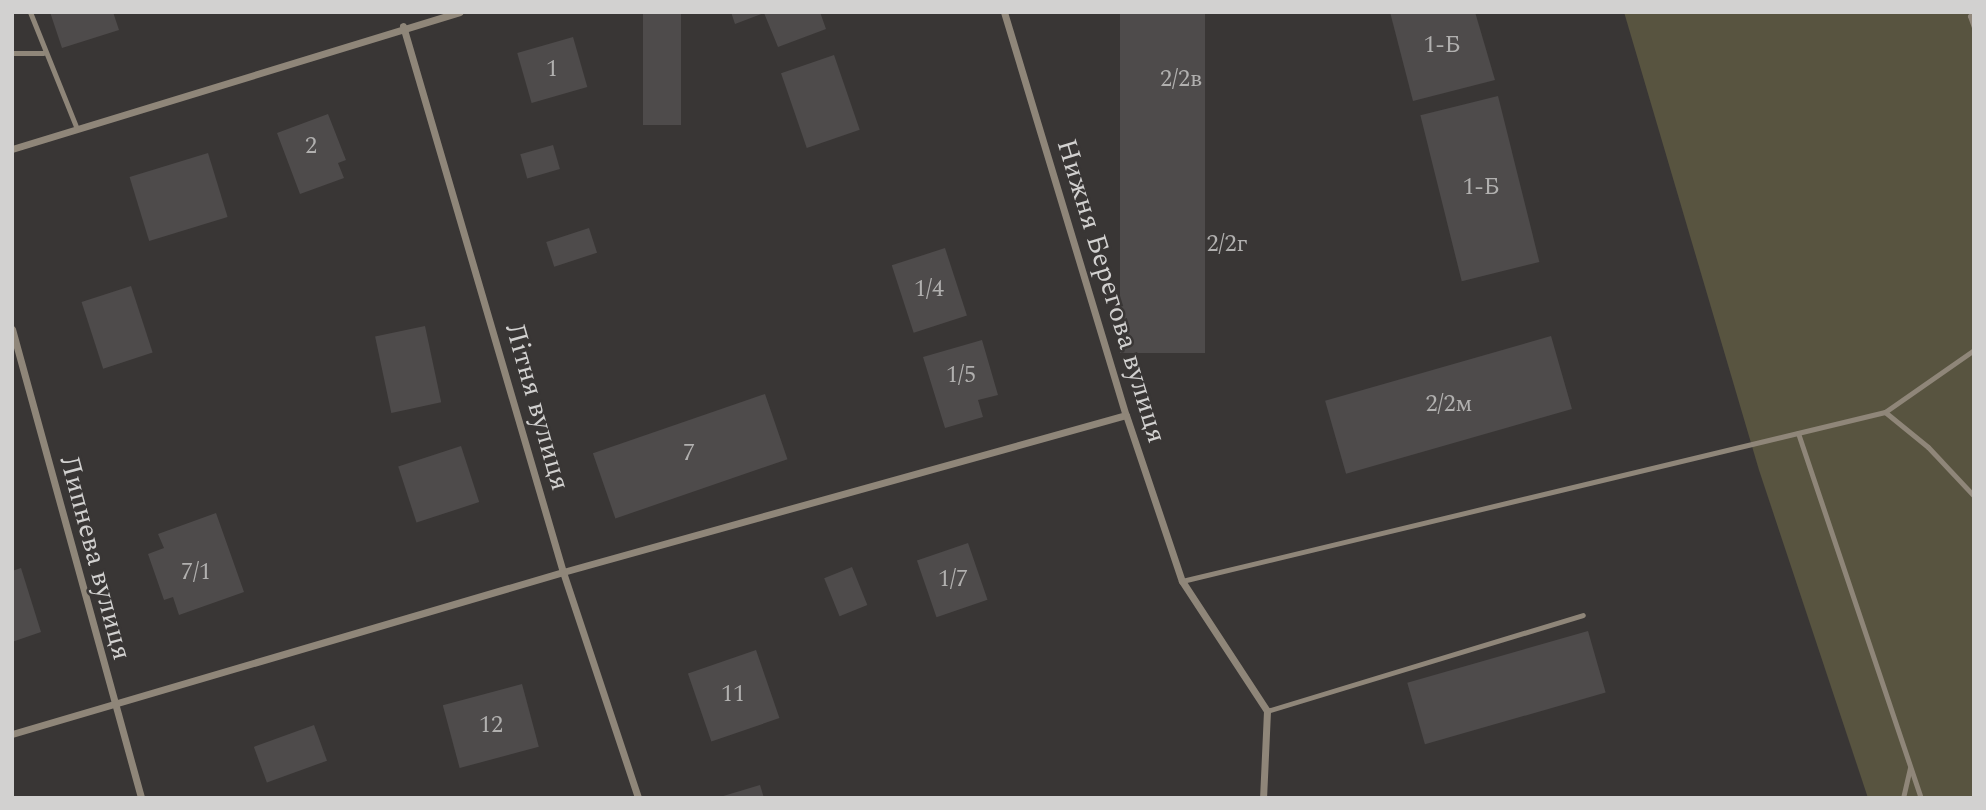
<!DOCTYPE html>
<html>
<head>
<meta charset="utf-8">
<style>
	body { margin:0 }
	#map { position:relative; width:1986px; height:810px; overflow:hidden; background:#393635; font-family:Spectral,serif }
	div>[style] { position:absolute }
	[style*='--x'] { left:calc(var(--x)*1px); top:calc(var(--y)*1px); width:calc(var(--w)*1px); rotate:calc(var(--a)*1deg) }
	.green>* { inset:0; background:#585440 }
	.building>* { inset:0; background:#4e4b4b; transform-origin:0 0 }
	.lane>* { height:5px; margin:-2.5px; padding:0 2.5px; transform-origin:2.5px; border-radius:2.5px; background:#8f8679 }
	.street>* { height:7px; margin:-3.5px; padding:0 3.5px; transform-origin:3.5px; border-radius:3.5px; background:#8f8679 }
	span { translate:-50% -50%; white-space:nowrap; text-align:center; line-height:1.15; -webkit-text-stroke:5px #393635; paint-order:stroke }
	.number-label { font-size:24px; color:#b1b0af }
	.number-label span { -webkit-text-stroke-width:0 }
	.street-label { font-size:28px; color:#d2d1d0 }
	.frame { position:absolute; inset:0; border:14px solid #d2d1d0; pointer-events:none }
</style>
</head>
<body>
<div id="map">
	<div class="green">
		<i style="clip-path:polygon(1624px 12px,1974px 12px,1974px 798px,1868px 798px,1759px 470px)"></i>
	</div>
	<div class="building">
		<i style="clip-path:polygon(50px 12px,113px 12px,119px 30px,62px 48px)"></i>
		<i style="left:643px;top:12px;width:38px;height:113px"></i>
		<i style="clip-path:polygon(731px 12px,820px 12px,826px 29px,778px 47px,764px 13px,735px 24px)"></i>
		<i style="left:1120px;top:12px;width:85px;height:341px"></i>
		<i style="clip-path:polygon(1390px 12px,1475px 12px,1495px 80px,1413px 101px)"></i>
		<i style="left:573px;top:37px;width:52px;height:58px;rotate:74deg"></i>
		<i style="left:834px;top:55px;width:79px;height:56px;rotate:71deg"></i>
		<i style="left:1498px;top:96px;width:171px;height:80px;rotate:76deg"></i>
		<i style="clip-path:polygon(328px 114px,346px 160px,338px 163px,344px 178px,300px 194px,277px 133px)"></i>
		<i style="left:553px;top:145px;width:25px;height:34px;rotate:74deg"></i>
		<i style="left:208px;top:153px;width:67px;height:82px;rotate:73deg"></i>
		<i style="left:589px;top:228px;width:26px;height:45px;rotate:72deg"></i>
		<i style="left:945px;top:248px;width:71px;height:56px;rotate:72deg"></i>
		<i style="left:131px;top:286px;width:70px;height:52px;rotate:72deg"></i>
		<i style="left:425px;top:326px;width:78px;height:51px;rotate:78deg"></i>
		<i style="left:1551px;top:336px;width:76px;height:235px;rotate:74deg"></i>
		<i style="clip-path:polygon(982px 340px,998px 395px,978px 400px,983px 417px,945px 428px,923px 357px)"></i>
		<i style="left:765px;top:394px;width:69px;height:182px;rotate:71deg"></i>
		<i style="left:461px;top:446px;width:59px;height:66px;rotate:72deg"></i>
		<i style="clip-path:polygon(216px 513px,244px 592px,179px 615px,173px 597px,164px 600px,148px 554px,164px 548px,158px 534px)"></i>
		<i style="left:968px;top:543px;width:60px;height:54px;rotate:71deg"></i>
		<i style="left:852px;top:567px;width:41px;height:30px;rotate:68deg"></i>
		<i style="clip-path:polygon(21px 568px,41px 632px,12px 642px,12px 571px)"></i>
		<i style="left:1588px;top:631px;width:64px;height:188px;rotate:74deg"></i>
		<i style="left:756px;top:650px;width:72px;height:72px;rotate:71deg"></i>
		<i style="left:522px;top:684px;width:65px;height:82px;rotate:75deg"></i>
		<i style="left:314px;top:725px;width:38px;height:64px;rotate:70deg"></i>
		<i style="clip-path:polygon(760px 785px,764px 798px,721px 798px,720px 797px)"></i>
	</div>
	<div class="lane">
		<i style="--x:30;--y:12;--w:126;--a:68.1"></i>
		<i style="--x:1974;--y:13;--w:5;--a:143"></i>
		<i style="--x:1970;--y:16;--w:12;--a:70"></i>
		<i style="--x:12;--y:53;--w:31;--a:0"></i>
		<i style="--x:1885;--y:412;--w:55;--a:39.1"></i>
		<i style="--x:1928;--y:447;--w:67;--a:46.8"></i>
		<i style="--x:1798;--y:433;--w:385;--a:71.4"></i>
		<i style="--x:1182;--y:581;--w:723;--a:-13.52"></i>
		<i style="--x:1885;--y:412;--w:108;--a:-34.9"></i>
		<i style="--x:1267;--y:711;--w:330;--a:-16.9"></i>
		<i style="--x:1903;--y:798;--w:31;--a:-77"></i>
	</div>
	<div class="street">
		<i style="--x:1004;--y:12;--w:421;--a:73.2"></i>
		<i style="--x:1126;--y:415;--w:175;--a:71.4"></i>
		<i style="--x:1182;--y:581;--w:155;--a:56.8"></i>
		<i style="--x:1267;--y:711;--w:87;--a:92.6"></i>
		<i style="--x:403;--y:26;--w:569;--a:73.67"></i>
		<i style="--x:563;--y:572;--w:238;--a:71.6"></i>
		<i style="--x:12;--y:149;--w:468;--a:-17"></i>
		<i style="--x:12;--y:329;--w:486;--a:74.6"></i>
		<i style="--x:12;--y:734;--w:574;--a:-16.38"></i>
		<i style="--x:563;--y:572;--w:584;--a:-15.58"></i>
	</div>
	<div class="number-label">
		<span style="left:1442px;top:46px">1-Б</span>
		<span style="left:552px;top:70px">1</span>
		<span style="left:1181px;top:80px">2/2в</span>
		<span style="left:311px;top:147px">2</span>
		<span style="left:1481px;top:188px">1-Б</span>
		<span style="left:1227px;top:245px">2/2г</span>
		<span style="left:929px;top:290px">1/4</span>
		<span style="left:961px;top:376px">1/5</span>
		<span style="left:1449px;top:405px">2/2м</span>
		<span style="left:689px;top:454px">7</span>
		<span style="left:196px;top:573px">7/1</span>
		<span style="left:953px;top:580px">1/7</span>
		<span style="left:733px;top:695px">11</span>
		<span style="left:491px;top:726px">12</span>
	</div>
	<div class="street-label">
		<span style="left:1111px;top:291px;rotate:73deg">Нижня Берегова вулиця</span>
		<span style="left:537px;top:407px;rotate:74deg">Літня вулиця</span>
		<span style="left:95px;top:558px;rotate:75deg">Липнева вулиця</span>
	</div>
	<div class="frame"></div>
</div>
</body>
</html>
